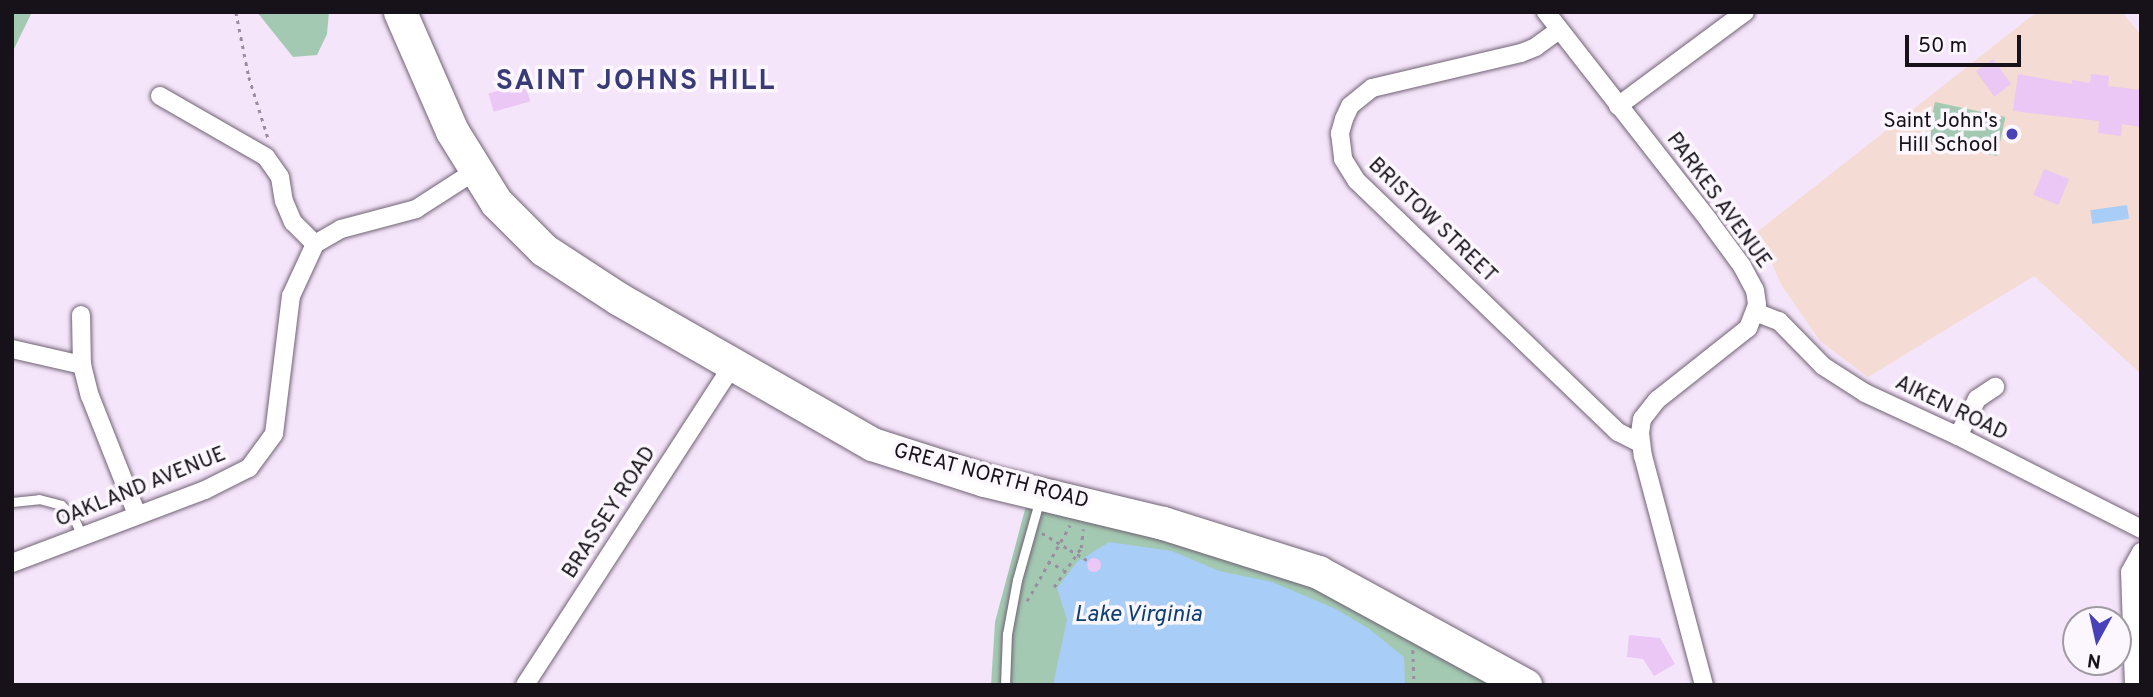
<!DOCTYPE html>
<html>
<head>
<meta charset="utf-8">
<style>
	body { margin:0 }
	#map { position:relative; width:2153px; height:697px; overflow:hidden; background:#f5e5fa; font-family:Overpass,sans-serif }
	div>[style] { position:absolute }
	[style*='--x'] { left:calc(var(--x)*1px); top:calc(var(--y)*1px); width:calc(var(--w)*1px); rotate:calc(var(--a)*1deg) }
	.education>* { inset:0; background:#f4dbd3 }
	.green>* { inset:0; background:#a3c9b2; transform-origin:0 0 }
	.water>* { inset:0; background:#a8cdf7; transform-origin:0 0 }
	.building>* { inset:0; background:#eac7f4; transform-origin:0 0 }
	.round { border-radius:50% }
	.path>* { height:2.5px; margin-top:-1.25px; transform-origin:0; background:repeating-linear-gradient(90deg,#998e9d 0 3.5px,transparent 0 8.5px) }
	.roads { filter:drop-shadow(0 0 2px #706274) drop-shadow(0 0 2px #706274) }
	.lane>* { height:9px; margin:-4.5px; padding:0 4.5px; transform-origin:4.5px; border-radius:4.5px; background:#fff }
	.street>* { height:18px; margin:-9px; padding:0 9px; transform-origin:9px; border-radius:9px; background:#fff }
	.highway>* { height:33px; margin:-16.5px; padding:0 16.5px; transform-origin:16.5px; border-radius:16.5px; background:#fff }
	.path-bridge>* { height:2.5px; margin-top:-1.25px; transform-origin:0; background:repeating-linear-gradient(90deg,#998e9d 0 3.5px,transparent 0 8.5px) }
	.dots>* { width:19px; height:19px; translate:-50% -50%; box-sizing:border-box; border:4px solid #fcf6fe; border-radius:50% }
	span { translate:-50% -50%; white-space:nowrap; text-align:center; line-height:1.15; -webkit-text-stroke:7px #fcf6fe; paint-order:stroke }
	.poi-label { font-size:21px; color:#171219 }
	.right { translate:-100% -50%; text-align:right }
	.street-label { font-size:21px; color:#171219 }
	.water-label { font-size:23px; color:#0a4072; font-style:italic }
	.district-label { font-size:28px; color:#393b77; font-weight:700; letter-spacing:2px }
	.frame { position:absolute; inset:0; border:14px solid #171219; pointer-events:none }
	.north { position:absolute; left:2062px; top:606px; width:70px; height:70px; box-sizing:border-box; background:#fcf6fe; border:2px solid #a09ba2; border-radius:50%; rotate:188deg; font-size:19px; font-weight:700; line-height:28px; text-align:center; color:#171219 }
	.north::after { content:''; display:block; margin:auto; width:24px; height:32px; background:#4841b7; clip-path:polygon(50% 0,100% 100%,50% 72%,0 100%) }
	.scale { position:absolute; left:1905px; top:35px; width:116px; height:32px; box-sizing:border-box; border:4px solid #171219; border-top:0; padding-left:9px; font-size:21px; line-height:24px; white-space:nowrap; color:#171219; -webkit-text-stroke:5px #fcf6fe; paint-order:stroke }
</style>
</head>
<body>
<div id="map">
	<div class="education">
		<i style="clip-path:polygon(2037px 12px,2122px 12px,2141px 35px,2141px 374px,2034px 276px,1868px 377px,1820px 341px,1782px 286px,1757px 232px)"></i>
	</div>
	<div class="green">
		<i style="clip-path:polygon(12px 12px,32px 12px,12px 53px)"></i>
		<i style="clip-path:polygon(257px 12px,329px 12px,327px 34px,317px 55px,293px 57px)"></i>
		<i style="left:1935px;top:102px;width:72px;height:40px;rotate:12deg"></i>
		<i style="clip-path:polygon(1027px 502px,1280px 567px,1503px 685px,991px 685px,995px 622px)"></i>
	</div>
	<div class="water">
		<i style="left:2127px;top:205px;width:14px;height:37px;rotate:82deg"></i>
		<i style="clip-path:polygon(1109px 542px,1172px 551px,1219px 571px,1272px 582px,1336px 609px,1369px 629px,1404px 657px,1405px 685px,1053px 685px,1067px 619px,1057px 588px,1077px 562px)"></i>
	</div>
	<div class="building">
		<i style="left:1993px;top:59px;width:31px;height:21px;rotate:54deg"></i>
		<i style="clip-path:polygon(2018px 74px,2072px 84px,2072px 80px,2090px 83px,2091px 74px,2109px 76px,2108px 86px,2141px 90px,2141px 127px,2122px 124px,2121px 136px,2098px 133px,2099px 121px,2013px 111px)"></i>
		<i style="left:525px;top:83px;width:19px;height:38px;rotate:74deg"></i>
		<i style="left:2044px;top:169px;width:27px;height:28px;rotate:22deg"></i>
		<i class="round" style="left:1087px;top:558px;width:14px;height:14px"></i>
		<i style="clip-path:polygon(1629px 635px,1660px 638px,1675px 664px,1654px 676px,1643px 659px,1627px 657px)"></i>
	</div>
	<div class="path">
		<i style="--x:236;--y:12;--w:66;--a:78.7"></i>
		<i style="--x:249;--y:77;--w:67;--a:72.6"></i>
		<i style="--x:1042;--y:533;--w:33;--a:31"></i>
		<i style="--x:1084;--y:558;--w:5;--a:37"></i>
		<i style="--x:1048;--y:561;--w:18;--a:29"></i>
		<i style="--x:1054;--y:587;--w:47;--a:-55.3"></i>
		<i style="--x:1081;--y:548;--w:19;--a:-84"></i>
		<i style="--x:1027;--y:601;--w:87;--a:-60.5"></i>
		<i style="--x:1413;--y:650;--w:35;--a:88"></i>
	</div>
	<div class="roads">
		<div class="lane">
			<i style="--x:12;--y:502;--w:27;--a:-6"></i>
			<i style="--x:39;--y:499;--w:23;--a:15"></i>
			<i style="--x:61;--y:505;--w:16;--a:43"></i>
			<i style="--x:73;--y:516;--w:22;--a:66"></i>
			<i style="--x:1005;--y:685;--w:51;--a:-87.8"></i>
			<i style="--x:1007;--y:634;--w:55;--a:-79.5"></i>
			<i style="--x:1017;--y:580;--w:85;--a:-74.3"></i>
		</div>
		<div class="street">
			<i style="--x:1546;--y:12;--w:265;--a:52"></i>
			<i style="--x:1709;--y:221;--w:56;--a:53.7"></i>
			<i style="--x:1742;--y:266;--w:27;--a:62"></i>
			<i style="--x:1755;--y:290;--w:15;--a:82"></i>
			<i style="--x:1757;--y:305;--w:25;--a:111"></i>
			<i style="--x:1748;--y:328;--w:116;--a:141.6"></i>
			<i style="--x:1657;--y:400;--w:24;--a:128"></i>
			<i style="--x:1642;--y:419;--w:14;--a:98"></i>
			<i style="--x:1640;--y:433;--w:23;--a:83"></i>
			<i style="--x:1643;--y:456;--w:237;--a:75.1"></i>
			<i style="--x:1559;--y:30;--w:29;--a:144"></i>
			<i style="--x:1536;--y:47;--w:16;--a:158"></i>
			<i style="--x:1521;--y:53;--w:153;--a:166.8"></i>
			<i style="--x:1372;--y:88;--w:28;--a:141"></i>
			<i style="--x:1350;--y:106;--w:14;--a:115"></i>
			<i style="--x:1344;--y:119;--w:15;--a:106"></i>
			<i style="--x:1340;--y:133;--w:26;--a:83"></i>
			<i style="--x:1343;--y:159;--w:26;--a:58"></i>
			<i style="--x:1357;--y:181;--w:362;--a:43.9"></i>
			<i style="--x:1618;--y:432;--w:25;--a:27"></i>
			<i style="--x:160;--y:96;--w:122;--a:29.9"></i>
			<i style="--x:266;--y:157;--w:24;--a:55"></i>
			<i style="--x:280;--y:177;--w:24;--a:81"></i>
			<i style="--x:284;--y:201;--w:23;--a:67"></i>
			<i style="--x:293;--y:222;--w:31;--a:45"></i>
			<i style="--x:1618;--y:106;--w:158;--a:-36.5"></i>
			<i style="--x:1755;--y:312;--w:26;--a:21"></i>
			<i style="--x:1779;--y:321;--w:63;--a:45.6"></i>
			<i style="--x:1823;--y:366;--w:50;--a:32.7"></i>
			<i style="--x:1865;--y:393;--w:102;--a:24.8"></i>
			<i style="--x:1958;--y:436;--w:205;--a:26.9"></i>
			<i style="--x:81;--y:315;--w:50;--a:88.9"></i>
			<i style="--x:82;--y:365;--w:32;--a:76"></i>
			<i style="--x:90;--y:396;--w:128;--a:68.4"></i>
			<i style="--x:12;--y:349;--w:72;--a:12.9"></i>
			<i style="--x:1958;--y:436;--w:42;--a:-62.8"></i>
			<i style="--x:1977;--y:399;--w:22;--a:-34"></i>
			<i style="--x:12;--y:563;--w:206;--a:-20.7"></i>
			<i style="--x:205;--y:490;--w:49;--a:-26.6"></i>
			<i style="--x:249;--y:468;--w:42;--a:-53.7"></i>
			<i style="--x:274;--y:434;--w:139;--a:-83"></i>
			<i style="--x:291;--y:296;--w:57;--a:-65.2"></i>
			<i style="--x:315;--y:244;--w:30;--a:-30"></i>
			<i style="--x:341;--y:229;--w:78;--a:-14.9"></i>
			<i style="--x:416;--y:209;--w:70;--a:-32.8"></i>
			<i style="--x:525;--y:685;--w:380;--a:-57"></i>
			<i style="--x:2134;--y:685;--w:113;--a:-92"></i>
			<i style="--x:2130;--y:572;--w:23;--a:-61"></i>
		</div>
		<div class="highway">
			<i style="--x:400;--y:12;--w:130;--a:66.4"></i>
			<i style="--x:452;--y:131;--w:84;--a:58.2"></i>
			<i style="--x:496;--y:202;--w:68;--a:45"></i>
			<i style="--x:544;--y:250;--w:90;--a:33.2"></i>
			<i style="--x:619;--y:299;--w:292;--a:29.8"></i>
			<i style="--x:872;--y:444;--w:118;--a:17.8"></i>
			<i style="--x:984;--y:480;--w:184;--a:13.5"></i>
			<i style="--x:1163;--y:523;--w:163;--a:17.5"></i>
			<i style="--x:1318;--y:572;--w:236;--a:28.6"></i>
		</div>
	</div>
	<div class="path-bridge">
		<i style="--x:1070;--y:550;--w:16;--a:30"></i>
	</div>
	<div class="dots">
		<i style="left:2012px;top:134px;background:#4841b7"></i>
	</div>
	<div class="poi-label">
		<span class="right" style="left:1998px;top:134px">Saint John's<br>Hill School</span>
	</div>
	<div class="street-label">
		<span style="left:1718px;top:201px;rotate:54deg">PARKES AVENUE</span>
		<span style="left:1432px;top:221px;rotate:44deg">BRISTOW STREET</span>
		<span style="left:1951px;top:409px;rotate:26deg">AIKEN ROAD</span>
		<span style="left:991px;top:477px;rotate:15deg">GREAT NORTH ROAD</span>
		<span style="left:141px;top:488px;rotate:-22deg">OAKLAND AVENUE</span>
		<span style="left:610px;top:513px;rotate:-57deg">BRASSEY ROAD</span>
	</div>
	<div class="water-label">
		<span style="left:1138px;top:616px">Lake Virginia</span>
	</div>
	<div class="district-label">
		<span style="left:636px;top:82px">SAINT JOHNS HILL</span>
	</div>
	<div class="frame"></div>
	<div class="north">N</div>
	<div class="scale">50 m</div>
</div>
</body>
</html>
